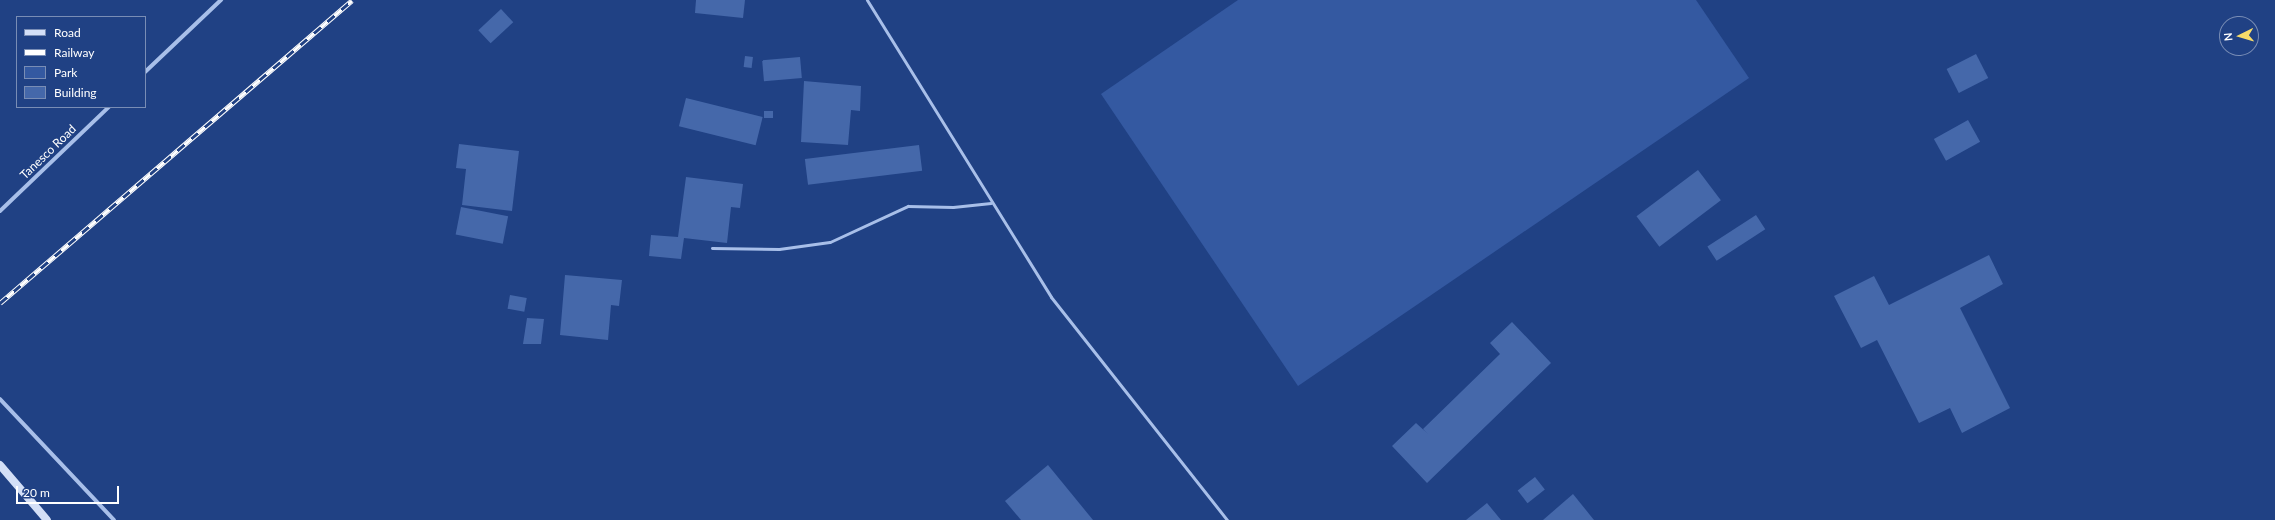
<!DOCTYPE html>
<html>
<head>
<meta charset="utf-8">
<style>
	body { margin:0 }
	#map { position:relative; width:2275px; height:520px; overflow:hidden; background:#204184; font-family:Lato,sans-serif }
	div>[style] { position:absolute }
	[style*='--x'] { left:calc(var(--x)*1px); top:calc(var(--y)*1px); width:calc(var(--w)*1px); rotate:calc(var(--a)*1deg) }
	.green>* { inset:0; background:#3459a1 }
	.building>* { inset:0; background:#4568aa; transform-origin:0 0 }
	.lane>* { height:3px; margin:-1.5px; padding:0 1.5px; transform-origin:1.5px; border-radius:1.5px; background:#a8bfe9 }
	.street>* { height:4px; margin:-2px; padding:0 2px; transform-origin:2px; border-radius:2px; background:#a8bfe9 }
	.secondary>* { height:8px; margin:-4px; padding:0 4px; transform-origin:4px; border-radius:4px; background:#d3dff7 }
	.rail>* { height:4.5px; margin-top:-2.25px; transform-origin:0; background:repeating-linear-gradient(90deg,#204184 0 9px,#fff 0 18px); box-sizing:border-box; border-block:1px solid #fff }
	span { translate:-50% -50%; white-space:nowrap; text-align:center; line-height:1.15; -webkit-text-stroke:3.5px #204184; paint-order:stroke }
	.street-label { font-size:12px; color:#fff }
	.legend { position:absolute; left:16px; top:16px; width:130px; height:92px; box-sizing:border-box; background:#204184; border:1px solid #798db5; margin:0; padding:5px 7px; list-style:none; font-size:12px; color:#fff }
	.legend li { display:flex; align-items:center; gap:8px; height:20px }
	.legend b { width:20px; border:1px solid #798db5 }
	.north { position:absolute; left:2219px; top:16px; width:40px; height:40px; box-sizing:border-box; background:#204184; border:1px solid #798db5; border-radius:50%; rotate:265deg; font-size:11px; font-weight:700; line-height:16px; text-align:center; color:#fff }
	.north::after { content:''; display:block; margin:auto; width:14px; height:18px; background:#f7dc69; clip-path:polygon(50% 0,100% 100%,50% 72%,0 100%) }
	.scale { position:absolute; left:16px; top:486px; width:103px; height:18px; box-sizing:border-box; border:2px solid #fff; border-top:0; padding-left:5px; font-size:12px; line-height:14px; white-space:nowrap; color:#fff; -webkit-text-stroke:3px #204184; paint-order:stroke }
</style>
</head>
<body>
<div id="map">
	<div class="green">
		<i style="clip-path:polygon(1238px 0,1696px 0,1749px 78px,1298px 386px,1101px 94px)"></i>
	</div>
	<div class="building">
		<i style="clip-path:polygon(696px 0,745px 0,743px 18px,695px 13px)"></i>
		<i style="left:501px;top:9px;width:18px;height:31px;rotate:47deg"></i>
		<i style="left:1976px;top:54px;width:27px;height:33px;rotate:63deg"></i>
		<i style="left:745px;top:56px;width:8px;height:11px;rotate:7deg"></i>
		<i style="left:800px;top:57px;width:21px;height:38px;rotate:85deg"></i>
		<i style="clip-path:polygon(804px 81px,861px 86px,860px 111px,851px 110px,848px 145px,801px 142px)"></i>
		<i style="left:686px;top:98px;width:79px;height:29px;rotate:14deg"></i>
		<i style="left:764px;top:111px;width:9px;height:7px"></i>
		<i style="left:1968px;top:120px;width:25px;height:39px;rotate:61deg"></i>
		<i style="clip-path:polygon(459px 144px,519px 151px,512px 211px,462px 205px,466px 169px,456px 168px)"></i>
		<i style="left:919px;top:145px;width:26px;height:115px;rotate:83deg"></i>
		<i style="left:1698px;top:170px;width:38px;height:77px;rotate:53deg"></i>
		<i style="clip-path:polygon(686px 177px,743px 184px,740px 208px,731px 207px,727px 243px,684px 238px,681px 259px,649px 256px,651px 235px,678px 237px)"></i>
		<i style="left:461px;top:207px;width:48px;height:28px;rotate:11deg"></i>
		<i style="left:1756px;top:215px;width:17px;height:58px;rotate:57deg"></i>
		<i style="clip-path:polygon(1989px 255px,2003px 284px,1960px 308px,2010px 408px,1962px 433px,1950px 408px,1919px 423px,1877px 340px,1861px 348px,1834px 296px,1874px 276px,1889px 305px)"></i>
		<i style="clip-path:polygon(565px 275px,622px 280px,619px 306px,611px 305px,608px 340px,560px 335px)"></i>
		<i style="left:510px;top:295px;width:17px;height:14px;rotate:10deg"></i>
		<i style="clip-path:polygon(527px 318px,544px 319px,541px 344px,523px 344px)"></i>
		<i style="clip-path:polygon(1512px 322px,1551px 363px,1427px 483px,1392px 446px,1416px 423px,1428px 434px,1423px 429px,1500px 354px,1490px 343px)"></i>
		<i style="clip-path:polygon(1048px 465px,1093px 520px,1021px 520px,1005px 501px)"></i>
		<i style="left:1535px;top:477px;width:16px;height:22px;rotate:52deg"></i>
		<i style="clip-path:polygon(1573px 494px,1594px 520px,1543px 520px)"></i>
		<i style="clip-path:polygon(1487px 503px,1501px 520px,1466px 520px)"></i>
	</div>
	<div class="lane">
		<i style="--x:867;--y:0;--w:349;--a:58.2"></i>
		<i style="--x:1051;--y:297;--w:284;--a:51.7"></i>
		<i style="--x:712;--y:248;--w:67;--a:0.9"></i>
		<i style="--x:779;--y:249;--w:51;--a:-7.8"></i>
		<i style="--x:830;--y:242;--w:86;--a:-24.8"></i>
		<i style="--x:908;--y:206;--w:45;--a:1.3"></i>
		<i style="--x:953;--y:207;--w:38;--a:-6"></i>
	</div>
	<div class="street">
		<i style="--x:145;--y:72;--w:105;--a:-43.5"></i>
		<i style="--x:0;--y:211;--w:151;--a:-43.7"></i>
		<i style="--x:0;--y:399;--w:166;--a:46.7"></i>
	</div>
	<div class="secondary">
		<i style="--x:0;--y:465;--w:72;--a:49.5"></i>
	</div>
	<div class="rail">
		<i style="--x:0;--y:303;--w:464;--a:-40.7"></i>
	</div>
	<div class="street-label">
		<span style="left:48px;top:152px;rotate:-44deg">Tanesco Road</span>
	</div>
	<ul class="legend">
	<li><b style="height:5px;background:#d3dff7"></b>Road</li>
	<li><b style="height:5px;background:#fff"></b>Railway</li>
	<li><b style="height:11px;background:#3459a1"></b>Park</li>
	<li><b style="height:11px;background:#4568aa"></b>Building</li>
	</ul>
	<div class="north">N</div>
	<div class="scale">20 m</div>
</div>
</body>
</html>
